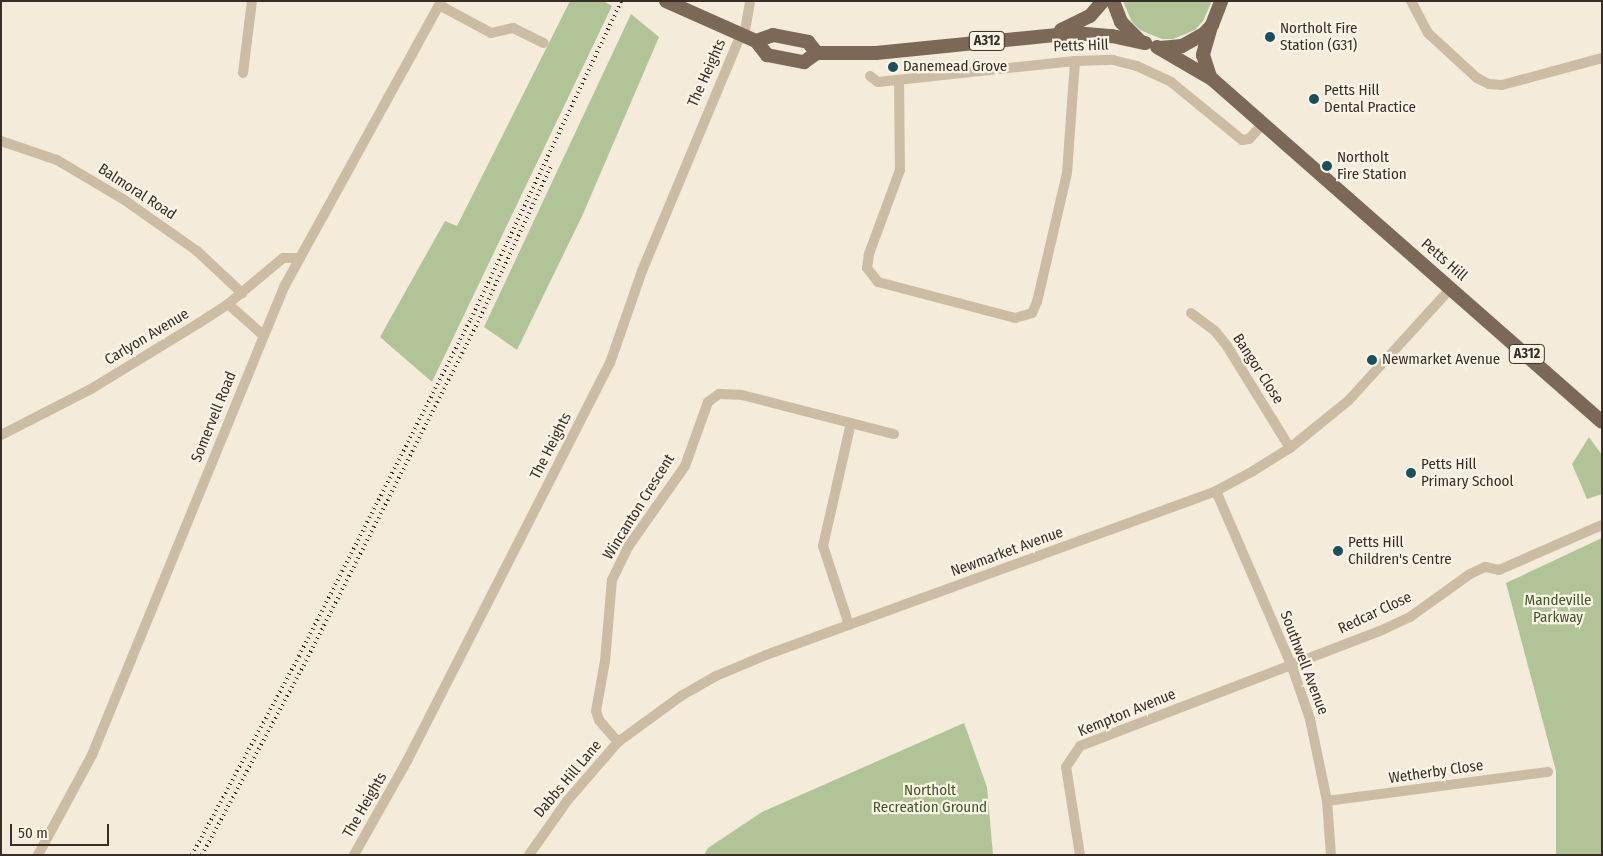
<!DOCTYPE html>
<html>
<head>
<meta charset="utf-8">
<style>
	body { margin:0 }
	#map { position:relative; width:1603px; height:856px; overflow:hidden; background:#f4ebda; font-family:"Fira Sans Condensed",sans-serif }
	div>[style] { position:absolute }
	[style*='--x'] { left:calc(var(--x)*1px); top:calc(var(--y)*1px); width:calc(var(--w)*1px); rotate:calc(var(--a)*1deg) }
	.green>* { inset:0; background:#b0c498 }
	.minor>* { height:10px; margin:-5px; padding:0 5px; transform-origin:5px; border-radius:5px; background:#cdbca4 }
	.primary>* { height:14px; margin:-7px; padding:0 7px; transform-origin:7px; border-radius:7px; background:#7c6856 }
	.rail>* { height:4px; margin-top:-2px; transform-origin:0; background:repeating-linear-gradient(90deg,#382e27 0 1px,transparent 0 5px) }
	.dots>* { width:14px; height:14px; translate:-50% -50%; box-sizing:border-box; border:2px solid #fbf4e6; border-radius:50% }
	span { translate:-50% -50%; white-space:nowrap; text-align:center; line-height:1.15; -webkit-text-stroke:4.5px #fbf4e6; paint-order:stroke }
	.shield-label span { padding:1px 4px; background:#fbf4e6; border:1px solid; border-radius:4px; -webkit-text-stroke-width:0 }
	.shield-label { font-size:14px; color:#382e27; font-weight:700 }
	.poi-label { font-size:15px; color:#382e27 }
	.left { translate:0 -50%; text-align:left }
	.street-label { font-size:15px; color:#382e27 }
	.park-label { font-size:15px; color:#405928 }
	.frame { position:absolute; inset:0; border:2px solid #382e27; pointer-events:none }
	.scale { position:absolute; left:10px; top:824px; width:99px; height:22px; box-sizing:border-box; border:2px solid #382e27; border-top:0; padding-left:6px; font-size:15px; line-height:18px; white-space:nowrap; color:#382e27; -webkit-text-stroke:4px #fbf4e6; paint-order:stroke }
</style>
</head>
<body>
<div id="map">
	<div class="green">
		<i style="clip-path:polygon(570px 1px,603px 1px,612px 6px,432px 382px,380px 337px,445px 221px,457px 226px)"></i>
		<i style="clip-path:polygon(1123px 1px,1212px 1px,1203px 21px,1195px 30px,1173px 39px,1162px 39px,1140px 30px,1132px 22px)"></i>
		<i style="clip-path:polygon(631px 14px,659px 37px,583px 214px,517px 350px,484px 327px)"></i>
		<i style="clip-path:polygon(1589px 437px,1602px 455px,1602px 494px,1587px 499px,1572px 464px)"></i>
		<i style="clip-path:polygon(1602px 538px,1602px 855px,1556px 855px,1556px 771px,1506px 583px)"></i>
		<i style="clip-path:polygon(964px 723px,987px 787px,993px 855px,704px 855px,708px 848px,762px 812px)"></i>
	</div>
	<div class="minor">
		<i style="--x:1411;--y:1;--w:36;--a:62"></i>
		<i style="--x:1428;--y:33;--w:67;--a:42.6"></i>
		<i style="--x:1477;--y:78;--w:13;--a:27"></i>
		<i style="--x:1489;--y:84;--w:13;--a:4"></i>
		<i style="--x:1502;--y:85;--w:104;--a:-15.1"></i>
		<i style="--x:439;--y:5;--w:59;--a:28.3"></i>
		<i style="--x:491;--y:33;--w:23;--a:-13"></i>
		<i style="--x:513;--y:28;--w:34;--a:26"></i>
		<i style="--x:744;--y:36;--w:36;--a:-80"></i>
		<i style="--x:243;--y:73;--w:73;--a:-82.9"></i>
		<i style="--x:870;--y:76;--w:10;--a:37"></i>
		<i style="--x:878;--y:82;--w:198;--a:-6.1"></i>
		<i style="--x:1075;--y:61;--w:38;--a:-2"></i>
		<i style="--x:1113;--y:60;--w:25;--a:14"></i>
		<i style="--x:1137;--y:66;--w:38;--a:25"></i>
		<i style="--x:1171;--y:82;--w:92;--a:39.2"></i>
		<i style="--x:1242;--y:140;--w:7;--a:-8"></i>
		<i style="--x:1249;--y:139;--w:21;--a:-47"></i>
		<i style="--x:899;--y:80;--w:90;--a:89.4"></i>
		<i style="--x:900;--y:170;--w:90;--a:110.3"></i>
		<i style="--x:869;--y:254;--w:14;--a:98"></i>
		<i style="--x:867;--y:268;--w:18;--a:52"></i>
		<i style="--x:878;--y:282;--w:142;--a:14.7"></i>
		<i style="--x:1015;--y:318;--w:18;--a:-16"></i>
		<i style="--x:1032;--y:313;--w:12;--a:-66"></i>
		<i style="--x:1037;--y:302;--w:132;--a:-76.9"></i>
		<i style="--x:1067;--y:173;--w:112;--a:-85.9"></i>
		<i style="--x:1;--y:141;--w:59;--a:18.7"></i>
		<i style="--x:57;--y:160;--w:77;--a:30.6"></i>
		<i style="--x:123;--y:199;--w:90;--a:35.1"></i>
		<i style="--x:197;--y:251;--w:62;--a:43"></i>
		<i style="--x:228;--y:304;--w:47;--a:41.5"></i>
		<i style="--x:1191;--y:313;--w:30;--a:37"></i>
		<i style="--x:1215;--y:331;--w:19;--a:51"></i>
		<i style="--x:1227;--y:346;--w:120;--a:58.3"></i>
		<i style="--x:1;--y:435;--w:101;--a:-27.1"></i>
		<i style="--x:91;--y:389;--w:127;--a:-31.4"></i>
		<i style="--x:199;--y:323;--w:35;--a:-33"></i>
		<i style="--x:228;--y:304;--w:72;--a:-39.9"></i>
		<i style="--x:283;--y:258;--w:17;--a:0"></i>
		<i style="--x:1216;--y:491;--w:189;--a:66.6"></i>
		<i style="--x:1291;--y:664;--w:58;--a:70.9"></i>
		<i style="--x:1310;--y:719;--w:84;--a:78.3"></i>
		<i style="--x:1327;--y:801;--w:54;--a:85.8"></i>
		<i style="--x:849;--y:625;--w:83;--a:-108.2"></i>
		<i style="--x:823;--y:546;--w:126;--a:-77.2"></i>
		<i style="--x:618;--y:742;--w:29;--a:-131"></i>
		<i style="--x:599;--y:720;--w:9;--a:-108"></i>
		<i style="--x:596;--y:711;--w:51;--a:-79.8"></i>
		<i style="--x:605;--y:661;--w:81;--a:-85.1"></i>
		<i style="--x:612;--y:580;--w:37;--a:-64"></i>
		<i style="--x:628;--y:547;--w:99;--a:-54.9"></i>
		<i style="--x:685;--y:466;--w:68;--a:-70.2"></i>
		<i style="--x:708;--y:402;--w:14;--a:-36"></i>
		<i style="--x:719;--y:394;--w:23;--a:2"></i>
		<i style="--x:742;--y:395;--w:157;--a:14.4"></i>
		<i style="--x:1327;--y:801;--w:223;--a:-7.5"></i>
		<i style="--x:38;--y:855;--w:114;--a:-61.6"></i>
		<i style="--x:92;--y:755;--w:506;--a:-67.69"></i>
		<i style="--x:284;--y:287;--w:326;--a:-61.2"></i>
		<i style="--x:354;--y:855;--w:108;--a:-60.6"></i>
		<i style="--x:407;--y:761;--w:447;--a:-63"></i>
		<i style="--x:610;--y:363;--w:97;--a:-70.8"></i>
		<i style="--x:642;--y:271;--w:257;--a:-67.3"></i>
		<i style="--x:529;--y:855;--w:66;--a:-54.9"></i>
		<i style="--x:567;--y:801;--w:78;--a:-49.2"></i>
		<i style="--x:618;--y:742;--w:78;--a:-36.1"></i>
		<i style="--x:681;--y:696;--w:40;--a:-29.7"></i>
		<i style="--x:716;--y:676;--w:54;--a:-22.8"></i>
		<i style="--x:766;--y:655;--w:479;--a:-20"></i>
		<i style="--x:1216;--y:491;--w:42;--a:-28.4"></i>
		<i style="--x:1253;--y:471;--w:44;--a:-31.9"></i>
		<i style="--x:1290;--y:448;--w:76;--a:-39.1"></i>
		<i style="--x:1349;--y:400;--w:151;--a:-47.7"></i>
		<i style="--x:1080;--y:855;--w:89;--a:-99"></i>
		<i style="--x:1066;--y:767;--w:25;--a:-56"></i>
		<i style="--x:1080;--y:746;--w:321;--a:-21"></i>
		<i style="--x:1380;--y:631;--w:33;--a:-25"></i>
		<i style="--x:1410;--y:617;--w:74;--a:-35.6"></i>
		<i style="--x:1470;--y:574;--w:17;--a:-25"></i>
		<i style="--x:1485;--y:567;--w:14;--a:12"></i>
		<i style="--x:1499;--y:570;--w:112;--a:-23.6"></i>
	</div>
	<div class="primary">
		<i style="--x:666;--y:1;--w:98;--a:24"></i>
		<i style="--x:756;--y:41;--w:18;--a:52"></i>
		<i style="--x:767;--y:55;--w:38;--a:11"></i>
		<i style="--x:804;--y:62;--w:16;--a:-35"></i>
		<i style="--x:817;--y:53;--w:59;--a:0"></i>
		<i style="--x:876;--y:53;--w:200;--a:-5.7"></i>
		<i style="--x:1075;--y:33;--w:37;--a:5"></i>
		<i style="--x:1112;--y:36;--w:34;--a:12"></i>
		<i style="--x:1113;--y:1;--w:22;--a:69"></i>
		<i style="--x:1121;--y:22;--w:27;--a:45"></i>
		<i style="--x:1061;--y:30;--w:32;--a:-26"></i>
		<i style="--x:1090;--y:16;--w:20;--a:-49"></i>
		<i style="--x:1210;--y:30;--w:26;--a:106"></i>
		<i style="--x:1203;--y:55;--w:22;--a:72"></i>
		<i style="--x:756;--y:41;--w:18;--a:-19"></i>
		<i style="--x:773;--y:35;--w:36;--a:11"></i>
		<i style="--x:808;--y:42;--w:14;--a:51"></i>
		<i style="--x:1157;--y:47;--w:64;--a:30.2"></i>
		<i style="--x:1212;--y:79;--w:519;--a:41.33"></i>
		<i style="--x:1160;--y:48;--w:22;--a:-5"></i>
		<i style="--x:1182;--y:46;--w:25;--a:-29"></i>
		<i style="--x:1204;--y:34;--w:12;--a:-48"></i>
		<i style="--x:1212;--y:25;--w:26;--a:-69"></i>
	</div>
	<div class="rail">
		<i style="--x:192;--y:855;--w:226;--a:-61.7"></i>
		<i style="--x:299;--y:656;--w:378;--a:-63"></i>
		<i style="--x:471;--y:319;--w:352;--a:-64.7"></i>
		<i style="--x:202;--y:855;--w:220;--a:-61.8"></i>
		<i style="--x:306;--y:661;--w:380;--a:-63.1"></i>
		<i style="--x:478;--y:322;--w:174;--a:-64.9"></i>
	</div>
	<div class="dots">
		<i style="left:1270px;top:37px;background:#18505e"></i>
		<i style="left:893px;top:67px;background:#18505e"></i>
		<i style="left:1314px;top:99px;background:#18505e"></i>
		<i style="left:1327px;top:166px;background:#18505e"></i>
		<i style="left:1372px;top:360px;background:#18505e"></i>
		<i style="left:1411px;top:473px;background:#18505e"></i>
		<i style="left:1338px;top:551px;background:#18505e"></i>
	</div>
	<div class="shield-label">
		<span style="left:987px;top:41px">A312</span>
		<span style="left:1527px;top:354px">A312</span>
	</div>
	<div class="poi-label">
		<span class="left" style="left:1280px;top:37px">Northolt Fire<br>Station (G31)</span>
		<span class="left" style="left:903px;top:67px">Danemead Grove</span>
		<span class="left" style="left:1324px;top:99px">Petts Hill<br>Dental Practice</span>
		<span class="left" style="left:1337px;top:166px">Northolt<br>Fire Station</span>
		<span class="left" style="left:1382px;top:360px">Newmarket Avenue</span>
		<span class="left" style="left:1421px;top:473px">Petts Hill<br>Primary School</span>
		<span class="left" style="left:1348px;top:551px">Petts Hill<br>Children's Centre</span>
	</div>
	<div class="street-label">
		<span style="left:1081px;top:46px;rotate:-2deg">Petts Hill</span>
		<span style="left:707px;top:73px;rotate:-66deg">The Heights</span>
		<span style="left:137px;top:192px;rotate:33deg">Balmoral Road</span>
		<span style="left:1444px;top:260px;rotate:41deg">Petts Hill</span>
		<span style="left:147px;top:337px;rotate:-31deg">Carlyon Avenue</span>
		<span style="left:1258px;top:369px;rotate:57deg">Bangor Close</span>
		<span style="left:214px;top:417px;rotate:-68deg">Somervell Road</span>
		<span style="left:551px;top:446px;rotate:-63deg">The Heights</span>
		<span style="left:639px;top:507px;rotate:-58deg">Wincanton Crescent</span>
		<span style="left:1007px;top:552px;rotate:-20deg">Newmarket Avenue</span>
		<span style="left:1375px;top:613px;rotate:-25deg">Redcar Close</span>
		<span style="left:1304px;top:663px;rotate:69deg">Southwell Avenue</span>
		<span style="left:1127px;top:713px;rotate:-22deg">Kempton Avenue</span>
		<span style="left:1436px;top:772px;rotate:-8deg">Wetherby Close</span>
		<span style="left:568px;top:779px;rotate:-50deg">Dabbs Hill Lane</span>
		<span style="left:365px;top:805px;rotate:-60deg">The Heights</span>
	</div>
	<div class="park-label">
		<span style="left:1558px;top:609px">Mandeville<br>Parkway</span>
		<span style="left:930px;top:799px">Northolt<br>Recreation Ground</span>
	</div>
	<div class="frame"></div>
	<div class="scale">50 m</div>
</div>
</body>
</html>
